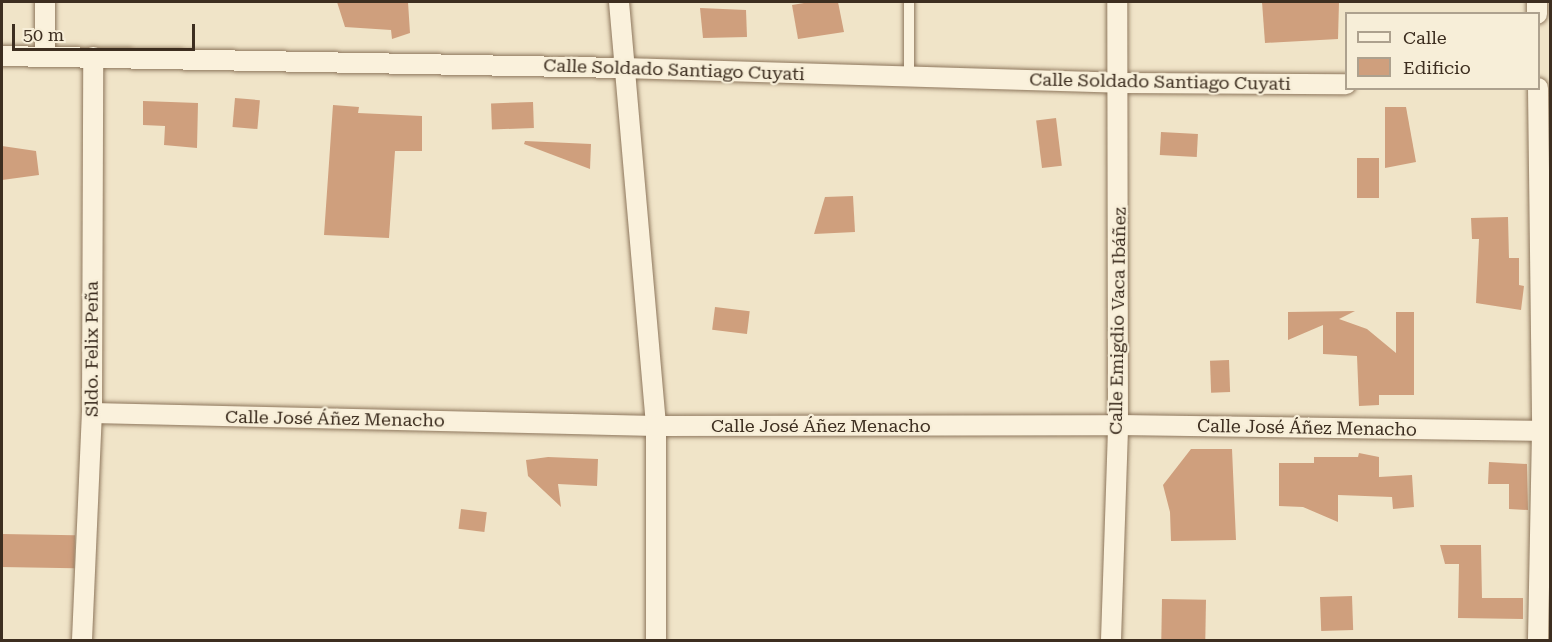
<!DOCTYPE html>
<html>
<head>
<meta charset="utf-8">
<style>
	body { margin:0 }
	#map { position:relative; width:1552px; height:642px; overflow:hidden; background:#f0e4c8; font-family:"Roboto Serif",serif }
	div>[style] { position:absolute }
	[style*='--x'] { left:calc(var(--x)*1px); top:calc(var(--y)*1px); width:calc(var(--w)*1px); rotate:calc(var(--a)*1deg) }
	.building>* { inset:0; background:#cf9f7d; transform-origin:0 0 }
	.roads { filter:drop-shadow(0 0 2px #8d765c) drop-shadow(0 0 2px #8d765c) }
	.service>* { height:10px; margin:-5px; padding:0 5px; transform-origin:5px; border-radius:5px; background:#faf1dc }
	.minor>* { height:20px; margin:-10px; padding:0 10px; transform-origin:10px; border-radius:10px; background:#faf1dc }
	span { translate:-50% -50%; white-space:nowrap; text-align:center; line-height:1.15; -webkit-text-stroke:4.5px #f7eed8; paint-order:stroke }
	.street-label { font-size:18px; color:#3d2e20 }
	.frame { position:absolute; inset:0; border:3px solid #3d2e20; pointer-events:none }
	.legend { position:absolute; left:1345px; top:12px; width:195px; height:78px; box-sizing:border-box; background:#f7eed8; border:2px solid #ada18e; margin:0; padding:8px 10px; list-style:none; font-size:18px; color:#3d2e20 }
	.legend li { display:flex; align-items:center; gap:12px; height:30px }
	.legend b { width:30px; border:2px solid #ada18e }
	.scale { position:absolute; left:12px; top:24px; width:183px; height:27px; box-sizing:border-box; border:3px solid #3d2e20; border-top:0; padding-left:8px; font-size:18px; line-height:21px; white-space:nowrap; color:#3d2e20; -webkit-text-stroke:4px #f7eed8; paint-order:stroke }
</style>
</head>
<body>
<div id="map">
	<div class="building">
		<i style="clip-path:polygon(337px 2px,408px 2px,410px 33px,392px 39px,391px 30px,345px 27px)"></i>
		<i style="clip-path:polygon(810px 2px,838px 2px,844px 32px,798px 39px,792px 5px)"></i>
		<i style="clip-path:polygon(1262px 2px,1339px 2px,1338px 39px,1265px 43px)"></i>
		<i style="clip-path:polygon(700px 8px,746px 10px,747px 37px,703px 38px)"></i>
		<i style="left:235px;top:98px;width:25px;height:29px;rotate:5deg"></i>
		<i style="clip-path:polygon(143px 101px,198px 103px,197px 148px,164px 145px,165px 126px,143px 125px)"></i>
		<i style="left:533px;top:102px;width:26px;height:42px;rotate:88deg"></i>
		<i style="clip-path:polygon(333px 105px,359px 107px,358px 113px,422px 116px,422px 151px,395px 151px,389px 238px,324px 235px)"></i>
		<i style="clip-path:polygon(1385px 107px,1406px 107px,1416px 162px,1385px 168px)"></i>
		<i style="left:1056px;top:118px;width:48px;height:20px;rotate:83deg"></i>
		<i style="left:1161px;top:132px;width:37px;height:23px;rotate:3deg"></i>
		<i style="clip-path:polygon(525px 141px,591px 144px,590px 169px,524px 144px)"></i>
		<i style="clip-path:polygon(2px 146px,36px 151px,39px 175px,2px 180px)"></i>
		<i style="left:1357px;top:158px;width:22px;height:40px"></i>
		<i style="clip-path:polygon(853px 196px,855px 232px,814px 234px,825px 197px)"></i>
		<i style="clip-path:polygon(1508px 217px,1509px 258px,1519px 258px,1519px 285px,1524px 286px,1521px 310px,1476px 303px,1479px 239px,1472px 239px,1471px 218px)"></i>
		<i style="left:715px;top:307px;width:35px;height:23px;rotate:7deg"></i>
		<i style="clip-path:polygon(1355px 311px,1339px 319px,1367px 329px,1396px 353px,1396px 312px,1414px 312px,1414px 395px,1379px 395px,1379px 405px,1359px 406px,1357px 356px,1323px 354px,1323px 325px,1288px 340px,1288px 312px)"></i>
		<i style="left:1229px;top:360px;width:32px;height:19px;rotate:88deg"></i>
		<i style="clip-path:polygon(1191px 449px,1232px 449px,1236px 540px,1171px 541px,1170px 512px,1163px 485px)"></i>
		<i style="clip-path:polygon(1359px 453px,1379px 457px,1379px 477px,1412px 475px,1414px 507px,1393px 509px,1392px 497px,1338px 495px,1338px 522px,1303px 507px,1279px 506px,1279px 463px,1314px 463px,1314px 457px,1358px 457px)"></i>
		<i style="clip-path:polygon(548px 457px,598px 459px,597px 486px,558px 484px,561px 507px,528px 476px,526px 460px)"></i>
		<i style="clip-path:polygon(1489px 462px,1527px 464px,1528px 510px,1509px 509px,1509px 484px,1488px 484px)"></i>
		<i style="left:461px;top:509px;width:26px;height:20px;rotate:7deg"></i>
		<i style="left:2px;top:534px;width:73px;height:33px;rotate:1deg"></i>
		<i style="clip-path:polygon(1440px 545px,1481px 545px,1482px 598px,1523px 598px,1523px 619px,1458px 618px,1459px 564px,1445px 564px)"></i>
		<i style="left:1352px;top:596px;width:34px;height:32px;rotate:88deg"></i>
		<i style="left:1162px;top:599px;width:44px;height:41px;rotate:1deg"></i>
	</div>
	<div class="roads">
		<div class="service">
			<i style="--x:909;--y:2;--w:75;--a:90"></i>
		</div>
		<div class="minor">
			<i style="--x:45;--y:2;--w:53;--a:90"></i>
			<i style="--x:619;--y:2;--w:426;--a:85"></i>
			<i style="--x:656;--y:426;--w:214;--a:90"></i>
			<i style="--x:1537;--y:2;--w:12;--a:90"></i>
			<i style="--x:2;--y:56;--w:621;--a:1.11"></i>
			<i style="--x:623;--y:68;--w:497;--a:1.7"></i>
			<i style="--x:1120;--y:83;--w:226;--a:0.3"></i>
			<i style="--x:1538;--y:88;--w:343;--a:89.3"></i>
			<i style="--x:1542;--y:431;--w:209;--a:91.1"></i>
			<i style="--x:92;--y:413;--w:564;--a:1.32"></i>
			<i style="--x:656;--y:426;--w:462;--a:-0.1"></i>
			<i style="--x:1118;--y:425;--w:432;--a:0.8"></i>
			<i style="--x:82;--y:640;--w:227;--a:-87.5"></i>
			<i style="--x:92;--y:413;--w:356;--a:-89.8"></i>
			<i style="--x:1111;--y:640;--w:215;--a:-88.1"></i>
			<i style="--x:1118;--y:425;--w:423;--a:-90.1"></i>
		</div>
	</div>
	<div class="street-label">
		<span style="left:674px;top:70px;rotate:2deg">Calle Soldado Santiago Cuyati</span>
		<span style="left:1160px;top:82px;rotate:1deg">Calle Soldado Santiago Cuyati</span>
		<span style="left:1118px;top:321px;rotate:-89deg">Calle Emigdio Vaca Ibáñez</span>
		<span style="left:92px;top:349px;rotate:-90deg">Sldo. Felix Peña</span>
		<span style="left:335px;top:419px;rotate:1deg">Calle José Áñez Menacho</span>
		<span style="left:821px;top:426px">Calle José Áñez Menacho</span>
		<span style="left:1307px;top:428px;rotate:1deg">Calle José Áñez Menacho</span>
	</div>
	<div class="frame"></div>
	<ul class="legend">
	<li><b style="height:8px;background:#faf1dc"></b>Calle</li>
	<li><b style="height:16px;background:#cf9f7d"></b>Edificio</li>
	</ul>
	<div class="scale">50 m</div>
</div>
</body>
</html>
